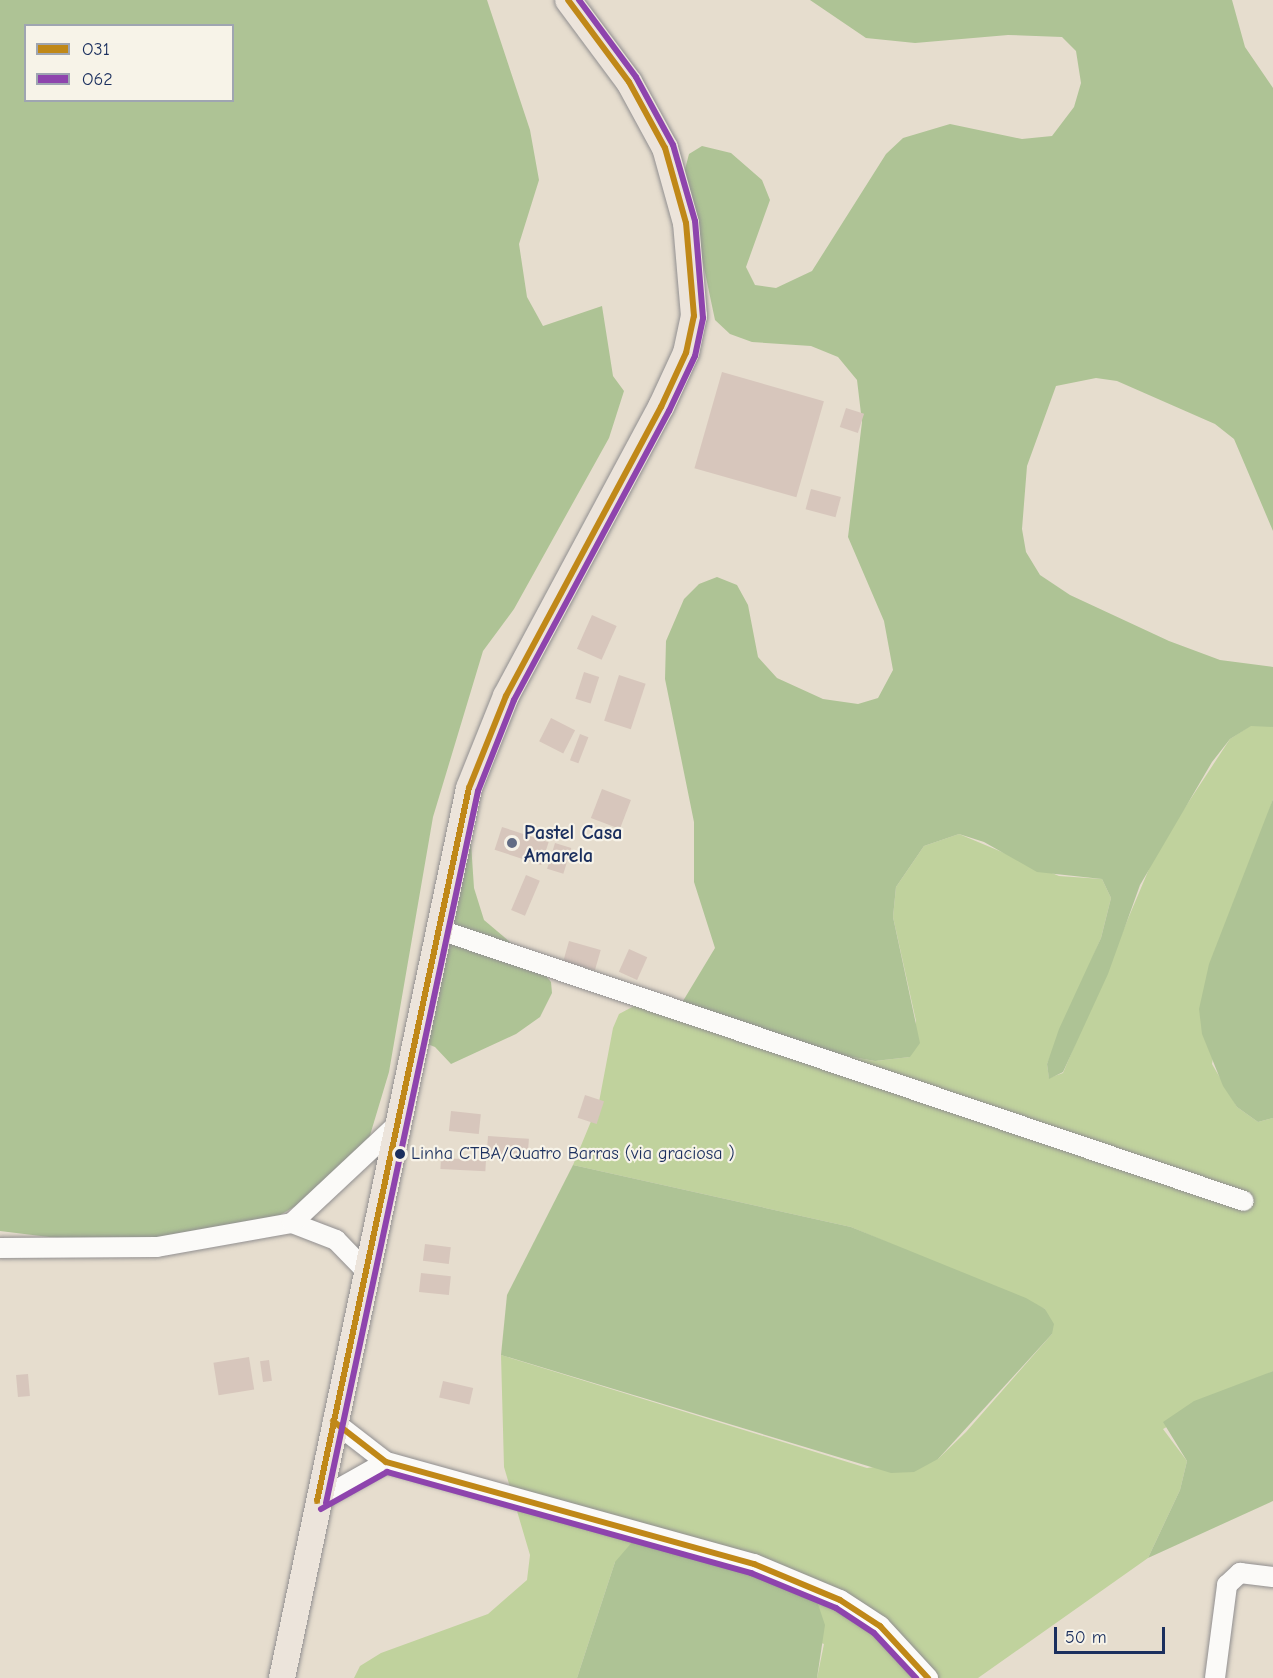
<!DOCTYPE html>
<html>
<head>
<meta charset="utf-8">
<style>
	body { margin:0 }
	#map { position:relative; width:1273px; height:1678px; overflow:hidden; background:#e6ddce; font-family:"Comic Neue",sans-serif }
	div>[style] { position:absolute }
	[style*='--x'] { left:calc(var(--x)*1px); top:calc(var(--y)*1px); width:calc(var(--w)*1px); rotate:calc(var(--a)*1deg) }
	.green>* { inset:0; background:#c0d29d }
	.forest>* { inset:0; background:#aec395 }
	.building>* { inset:0; background:#d7c6bc; transform-origin:0 0 }
	.roads { filter:drop-shadow(0 0 2px #918f90) drop-shadow(0 0 2px #918f90) }
	.minor>* { height:20px; margin:-10px; padding:0 10px; transform-origin:10px; border-radius:10px; background:#fbfaf8 }
	.major>* { height:26px; margin:-13px; padding:0 13px; transform-origin:13px; border-radius:13px; background:#ece4db }
	.bus-1>* { height:6px; margin:-3px; padding:0 3px; transform-origin:3px; border-radius:3px; background:#c08818 }
	.bus-2>* { height:6px; margin:-3px; padding:0 3px; transform-origin:3px; border-radius:3px; background:#8e44ad }
	.dots>* { width:16px; height:16px; translate:-50% -50%; box-sizing:border-box; border:3px solid #f7f3e8; border-radius:50% }
	span { translate:-50% -50%; white-space:nowrap; text-align:center; line-height:1.15; -webkit-text-stroke:4.5px #f7f3e8; paint-order:stroke }
	.bus-label { font-size:18px; color:#1b2f5e }
	.left { translate:0 -50%; text-align:left }
	.poi-label { font-size:20px; color:#1b2f5e; font-weight:700 }
	.legend { position:absolute; left:24px; top:24px; width:210px; height:78px; box-sizing:border-box; background:#f7f3e8; border:2px solid #9fa5b1; margin:0; padding:8px 10px; list-style:none; font-size:18px; color:#1b2f5e }
	.legend li { display:flex; align-items:center; gap:12px; height:30px }
	.legend b { width:30px; border:2px solid #9fa5b1 }
	.scale { position:absolute; left:1054px; top:1627px; width:111px; height:27px; box-sizing:border-box; border:3px solid #1b2f5e; border-top:0; padding-left:8px; font-size:18px; line-height:21px; white-space:nowrap; color:#1b2f5e; -webkit-text-stroke:4px #f7f3e8; paint-order:stroke }
</style>
</head>
<body>
<div id="map">
	<div class="green">
		<i style="clip-path:polygon(1267px 724px,1273px 727px,1273px 799px,1242px 889px,1212px 1064px,1237px 1107px,1258px 1122px,1273px 1118px,1273px 1371px,1163px 1429px,1187px 1461px,1180px 1490px,1148px 1558px,978px 1678px,817px 1678px,824px 1644px,615px 1562px,577px 1678px,354px 1678px,360px 1666px,381px 1653px,488px 1614px,527px 1580px,530px 1555px,504px 1467px,501px 1355px,867px 1468px,938px 1459px,966px 1432px,1052px 1334px,1045px 1309px,851px 1227px,573px 1165px,599px 1102px,613px 1028px,619px 1014px,636px 1005px,683px 1001px,807px 1049px,875px 1061px,910px 1057px,916px 1021px,893px 917px,896px 887px,924px 846px,959px 834px,1059px 876px,1102px 879px,1111px 898px,1101px 938px,1047px 1064px,1049px 1078px,1063px 1073px,1157px 850px,1230px 739px,1250px 726px)"></i>
	</div>
	<div class="forest">
		<i style="clip-path:polygon(evenodd,0 0,487px 0,530px 130px,539px 180px,519px 244px,527px 297px,543px 326px,602px 306px,613px 376px,624px 391px,609px 438px,514px 609px,483px 651px,433px 817px,389px 1072px,368px 1142px,330px 1186px,275px 1218px,197px 1237px,106px 1244px,0 1231px,0 0,26px 26px,232px 26px,232px 100px,26px 100px,26px 26px)"></i>
		<i style="clip-path:polygon(810px 0,1232px 0,1245px 47px,1273px 88px,1273px 531px,1234px 439px,1215px 424px,1117px 381px,1096px 378px,1056px 386px,1027px 466px,1022px 529px,1026px 552px,1040px 575px,1070px 595px,1169px 641px,1220px 660px,1273px 667px,1273px 727px,1251px 726px,1230px 739px,1212px 762px,1140px 885px,1108px 974px,1063px 1072px,1049px 1079px,1047px 1064px,1059px 1029px,1101px 938px,1111px 898px,1102px 879px,1037px 872px,984px 842px,959px 834px,924px 846px,896px 887px,893px 917px,920px 1043px,910px 1057px,875px 1061px,807px 1049px,683px 1001px,715px 948px,694px 882px,694px 822px,665px 679px,666px 641px,684px 599px,699px 584px,717px 577px,737px 585px,748px 605px,758px 657px,777px 678px,823px 699px,858px 704px,878px 698px,893px 670px,884px 621px,848px 537px,862px 422px,857px 380px,838px 357px,811px 346px,752px 342px,730px 334px,715px 320px,684px 173px,689px 154px,702px 146px,731px 153px,762px 180px,770px 200px,746px 267px,755px 285px,776px 288px,812px 271px,886px 154px,903px 138px,950px 124px,1022px 139px,1052px 136px,1074px 107px,1081px 83px,1076px 51px,1062px 37px,1008px 35px,915px 43px,866px 38px)"></i>
		<i style="clip-path:polygon(1273px 799px,1273px 1118px,1258px 1122px,1237px 1107px,1223px 1086px,1202px 1034px,1199px 1009px,1209px 964px)"></i>
		<i style="clip-path:polygon(469px 813px,474px 888px,484px 920px,537px 965px,551px 982px,552px 993px,540px 1017px,516px 1034px,451px 1064px,435px 1047px,420px 1041px)"></i>
		<i style="clip-path:polygon(573px 1165px,851px 1227px,1026px 1298px,1045px 1309px,1054px 1324px,1052px 1334px,938px 1459px,914px 1472px,891px 1473px,501px 1355px,507px 1295px)"></i>
		<i style="clip-path:polygon(1273px 1371px,1273px 1501px,1148px 1558px,1180px 1490px,1187px 1461px,1163px 1422px,1194px 1401px)"></i>
		<i style="clip-path:polygon(658px 1537px,814px 1592px,825px 1625px,817px 1678px,577px 1678px,615px 1562px,633px 1541px)"></i>
	</div>
	<div class="building">
		<i style="left:722px;top:372px;width:106px;height:100px;rotate:16deg"></i>
		<i style="left:846px;top:408px;width:19px;height:20px;rotate:18deg"></i>
		<i style="left:811px;top:489px;width:31px;height:21px;rotate:15deg"></i>
		<i style="left:592px;top:615px;width:27px;height:37px;rotate:24deg"></i>
		<i style="left:584px;top:672px;width:16px;height:28px;rotate:18deg"></i>
		<i style="left:619px;top:675px;width:28px;height:48px;rotate:18deg"></i>
		<i style="left:551px;top:718px;width:27px;height:26px;rotate:27deg"></i>
		<i style="left:580px;top:734px;width:9px;height:28px;rotate:21deg"></i>
		<i style="left:602px;top:789px;width:31px;height:31px;rotate:21deg"></i>
		<i style="left:502px;top:827px;width:49px;height:24px;rotate:18deg"></i>
		<i style="left:555px;top:843px;width:17px;height:27px;rotate:17deg"></i>
		<i style="left:526px;top:875px;width:15px;height:38px;rotate:23deg"></i>
		<i style="left:569px;top:941px;width:33px;height:21px;rotate:16deg"></i>
		<i style="left:629px;top:949px;width:20px;height:25px;rotate:24deg"></i>
		<i style="left:585px;top:1095px;width:20px;height:24px;rotate:18deg"></i>
		<i style="left:451px;top:1111px;width:30px;height:20px;rotate:6deg"></i>
		<i style="left:488px;top:1136px;width:41px;height:17px;rotate:4deg"></i>
		<i style="left:441px;top:1158px;width:45px;height:11px;rotate:3deg"></i>
		<i style="left:425px;top:1244px;width:26px;height:17px;rotate:7deg"></i>
		<i style="left:421px;top:1273px;width:30px;height:19px;rotate:6deg"></i>
		<i style="left:249px;top:1357px;width:33px;height:36px;rotate:81deg"></i>
		<i style="left:269px;top:1360px;width:21px;height:9px;rotate:82deg"></i>
		<i style="left:28px;top:1374px;width:22px;height:12px;rotate:85deg"></i>
		<i style="left:443px;top:1381px;width:31px;height:17px;rotate:13deg"></i>
	</div>
	<div class="roads">
		<div class="minor">
			<i style="--x:440;--y:930;--w:848;--a:18.63"></i>
			<i style="--x:292;--y:1223;--w:47;--a:21.1"></i>
			<i style="--x:336;--y:1240;--w:43;--a:45.9"></i>
			<i style="--x:0;--y:1248;--w:157;--a:-0.4"></i>
			<i style="--x:157;--y:1247;--w:137;--a:-10.1"></i>
			<i style="--x:292;--y:1223;--w:146;--a:-43.1"></i>
			<i style="--x:333;--y:1421;--w:67;--a:37.7"></i>
			<i style="--x:386;--y:1462;--w:382;--a:15.5"></i>
			<i style="--x:754;--y:1564;--w:93;--a:22.7"></i>
			<i style="--x:840;--y:1600;--w:48;--a:33"></i>
			<i style="--x:880;--y:1626;--w:71;--a:47.3"></i>
			<i style="--x:317;--y:1501;--w:79;--a:-29.5"></i>
			<i style="--x:1215;--y:1678;--w:94;--a:-82.6"></i>
			<i style="--x:1227;--y:1585;--w:18;--a:-43"></i>
			<i style="--x:1240;--y:1573;--w:33;--a:7"></i>
		</div>
		<div class="major">
			<i style="--x:282;--y:1678;--w:909;--a:-78.13"></i>
			<i style="--x:469;--y:788;--w:99;--a:-68.1"></i>
			<i style="--x:506;--y:696;--w:328;--a:-61.8"></i>
			<i style="--x:661;--y:407;--w:60;--a:-65.2"></i>
			<i style="--x:686;--y:353;--w:38;--a:-78"></i>
			<i style="--x:694;--y:316;--w:93;--a:-94.9"></i>
			<i style="--x:686;--y:223;--w:78;--a:-105.6"></i>
			<i style="--x:665;--y:148;--w:75;--a:-118.6"></i>
			<i style="--x:629;--y:82;--w:102;--a:-126.6"></i>
		</div>
	</div>
	<div class="bus-1">
		<i style="--x:333;--y:1421;--w:67;--a:37.7"></i>
		<i style="--x:386;--y:1462;--w:382;--a:15.5"></i>
		<i style="--x:754;--y:1564;--w:93;--a:22.7"></i>
		<i style="--x:840;--y:1600;--w:48;--a:33"></i>
		<i style="--x:880;--y:1626;--w:71;--a:47.3"></i>
		<i style="--x:317;--y:1501;--w:729;--a:-77.97"></i>
		<i style="--x:469;--y:788;--w:99;--a:-68.1"></i>
		<i style="--x:506;--y:696;--w:328;--a:-61.8"></i>
		<i style="--x:661;--y:407;--w:60;--a:-65.2"></i>
		<i style="--x:686;--y:353;--w:38;--a:-78"></i>
		<i style="--x:694;--y:316;--w:93;--a:-94.9"></i>
		<i style="--x:686;--y:223;--w:78;--a:-105.6"></i>
		<i style="--x:665;--y:148;--w:75;--a:-118.6"></i>
		<i style="--x:629;--y:82;--w:102;--a:-126.6"></i>
	</div>
	<div class="bus-2">
		<i style="--x:326;--y:1503;--w:728;--a:-77.95"></i>
		<i style="--x:478;--y:791;--w:98;--a:-68.4"></i>
		<i style="--x:514;--y:700;--w:328;--a:-61.8"></i>
		<i style="--x:669;--y:411;--w:61;--a:-64.7"></i>
		<i style="--x:695;--y:356;--w:39;--a:-78"></i>
		<i style="--x:703;--y:318;--w:97;--a:-94.7"></i>
		<i style="--x:695;--y:221;--w:79;--a:-106.1"></i>
		<i style="--x:673;--y:145;--w:77;--a:-118.6"></i>
		<i style="--x:636;--y:77;--w:96;--a:-126.5"></i>
		<i style="--x:321;--y:1509;--w:76;--a:-29.3"></i>
		<i style="--x:387;--y:1472;--w:378;--a:15.5"></i>
		<i style="--x:751;--y:1573;--w:92;--a:22.4"></i>
		<i style="--x:836;--y:1608;--w:45;--a:33.3"></i>
		<i style="--x:874;--y:1633;--w:62;--a:47"></i>
	</div>
	<div class="dots">
		<i style="left:512px;top:843px;background:#626c85"></i>
		<i style="left:400px;top:1154px;background:#1b2f5e"></i>
	</div>
	<div class="bus-label">
		<span class="left" style="left:411px;top:1154px">Linha CTBA/Quatro Barras (via graciosa )</span>
	</div>
	<div class="poi-label">
		<span class="left" style="left:524px;top:844px">Pastel Casa<br>Amarela</span>
	</div>
	<ul class="legend">
	<li><b style="height:8px;background:#c08818"></b>O31</li>
	<li><b style="height:8px;background:#8e44ad"></b>O62</li>
	</ul>
	<div class="scale">50 m</div>
</div>
</body>
</html>
